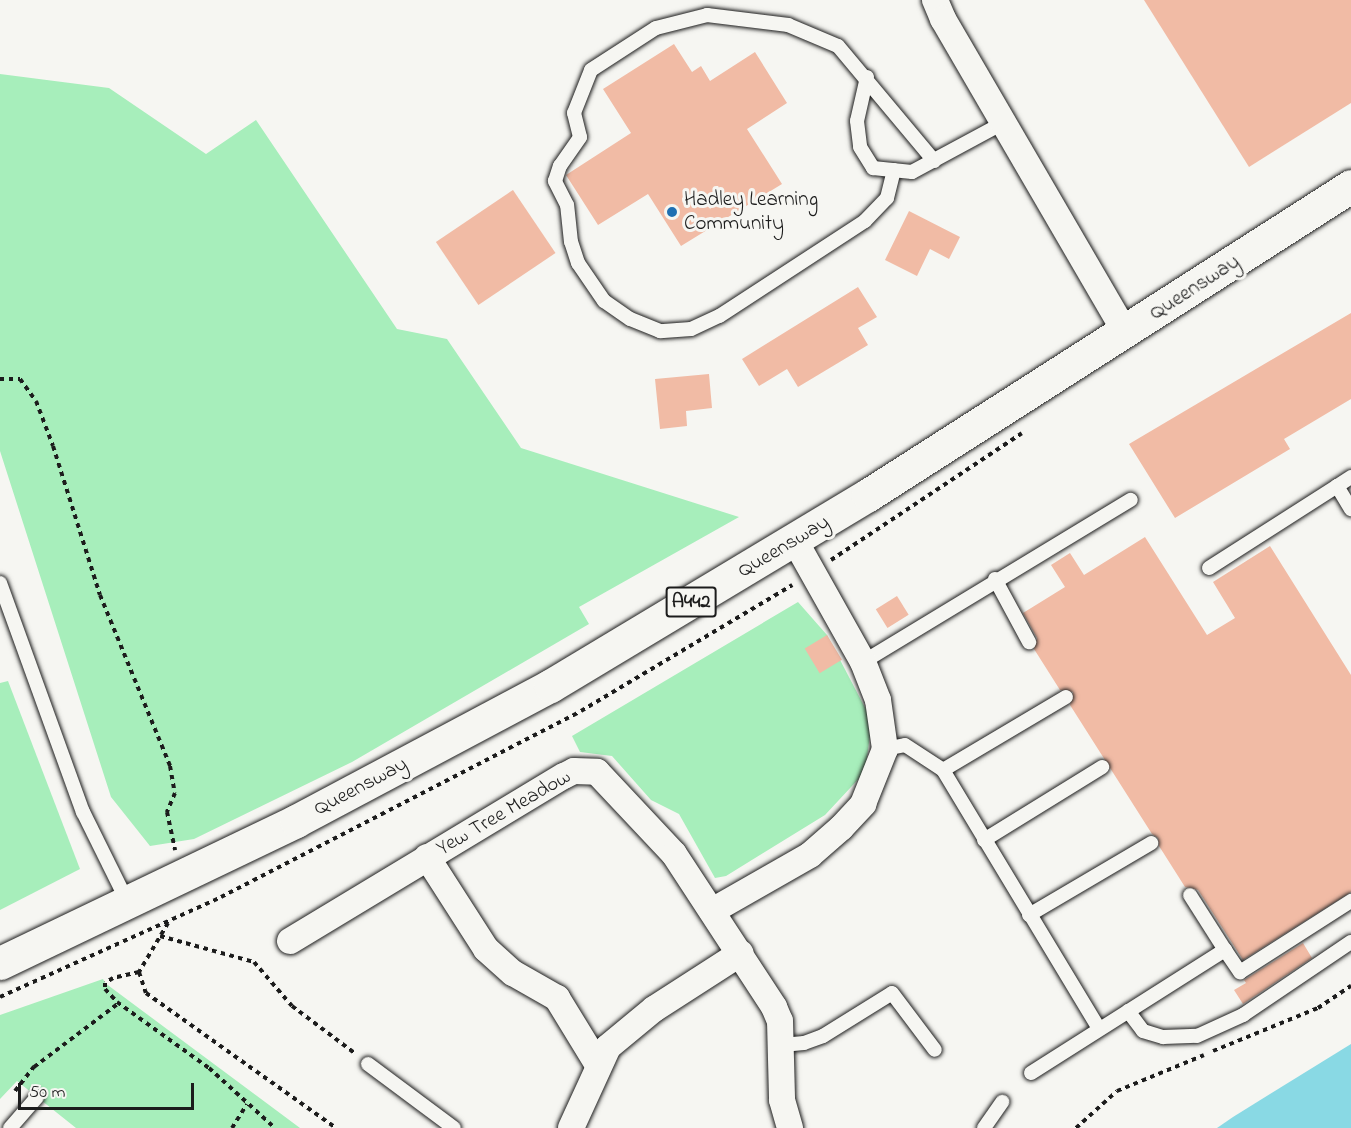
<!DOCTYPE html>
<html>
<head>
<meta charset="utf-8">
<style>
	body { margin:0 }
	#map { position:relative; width:1351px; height:1128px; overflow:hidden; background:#f6f6f2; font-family:"Indie Flower",sans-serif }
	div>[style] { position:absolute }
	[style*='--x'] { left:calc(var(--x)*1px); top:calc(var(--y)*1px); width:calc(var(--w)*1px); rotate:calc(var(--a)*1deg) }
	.green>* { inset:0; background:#a7eebb }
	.water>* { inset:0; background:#89d9e4 }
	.building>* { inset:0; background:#f1bba5; transform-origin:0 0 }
	.path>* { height:4px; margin-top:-2px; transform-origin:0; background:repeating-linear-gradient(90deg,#1c1c1c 0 4.5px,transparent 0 9px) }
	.roads { filter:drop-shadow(0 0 2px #1c1c1c) drop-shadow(0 0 2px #1c1c1c) }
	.lane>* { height:14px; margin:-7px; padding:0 7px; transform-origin:7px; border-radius:7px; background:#f6f6f2 }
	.street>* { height:26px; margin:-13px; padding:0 13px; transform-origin:13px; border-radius:13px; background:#f6f6f2 }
	.primary>* { height:33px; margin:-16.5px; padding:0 16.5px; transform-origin:16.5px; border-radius:16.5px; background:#f6f6f2 }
	.dots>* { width:16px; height:16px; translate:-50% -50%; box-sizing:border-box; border:3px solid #f6f6f2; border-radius:50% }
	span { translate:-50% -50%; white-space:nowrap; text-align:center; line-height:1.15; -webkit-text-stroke:6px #f6f6f2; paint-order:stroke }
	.shield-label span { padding:2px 4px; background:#f6f6f2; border:2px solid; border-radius:4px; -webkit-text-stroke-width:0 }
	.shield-label { font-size:20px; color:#1c1c1c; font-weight:700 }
	.poi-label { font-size:21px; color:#1c1c1c }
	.left { translate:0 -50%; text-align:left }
	.street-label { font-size:21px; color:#1c1c1c }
	.scale { position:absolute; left:18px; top:1083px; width:176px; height:27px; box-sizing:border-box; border:3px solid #1c1c1c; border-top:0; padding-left:8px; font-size:18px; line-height:21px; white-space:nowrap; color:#1c1c1c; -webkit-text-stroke:4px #f6f6f2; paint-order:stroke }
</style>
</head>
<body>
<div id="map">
	<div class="green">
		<i style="clip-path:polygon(0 74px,109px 88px,206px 154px,256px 120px,397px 329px,447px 339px,521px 448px,739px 517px,579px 607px,589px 624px,352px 762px,194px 839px,150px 846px,111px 797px,0 451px)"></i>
		<i style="clip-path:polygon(798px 602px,827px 635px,872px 721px,865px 772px,825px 815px,726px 876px,715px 878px,679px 814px,651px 800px,612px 756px,580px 752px,572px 736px)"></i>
		<i style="clip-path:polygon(8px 681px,80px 869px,0 910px,0 683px)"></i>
		<i style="clip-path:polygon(103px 979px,105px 983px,300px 1128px,76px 1128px,17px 1081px,0 1099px,0 1015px)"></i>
	</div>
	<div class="water">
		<i style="clip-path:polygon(1351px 1044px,1351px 1128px,1217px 1128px,1233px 1117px)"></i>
	</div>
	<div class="building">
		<i style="clip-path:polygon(1144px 0,1351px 0,1351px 103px,1249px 167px)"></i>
		<i style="clip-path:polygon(674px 44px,692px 72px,701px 66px,710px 81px,755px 52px,787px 103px,747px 129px,782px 184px,681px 246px,648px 194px,598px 225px,566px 175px,631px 133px,603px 89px)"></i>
		<i style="left:513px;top:190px;width:76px;height:93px;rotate:56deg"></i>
		<i style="clip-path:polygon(909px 211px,960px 237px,949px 259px,930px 249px,917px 276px,885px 260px)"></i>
		<i style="clip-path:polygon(858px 287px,877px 317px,858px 328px,868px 345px,798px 387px,787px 369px,759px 386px,742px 359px)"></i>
		<i style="clip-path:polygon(1351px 313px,1351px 399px,1284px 439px,1290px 449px,1175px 518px,1129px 444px)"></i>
		<i style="clip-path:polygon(709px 374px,712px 408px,686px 411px,687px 426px,660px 429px,655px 379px)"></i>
		<i style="clip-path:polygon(1145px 537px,1207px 635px,1235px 618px,1213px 582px,1270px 546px,1351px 675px,1351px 892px,1243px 960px,1198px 890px,1185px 887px,1159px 846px,1158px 838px,1152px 834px,1070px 705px,1073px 692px,1060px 690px,1034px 649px,1037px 638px,1023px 613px,1065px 587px,1051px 565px,1070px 553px,1084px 575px)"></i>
		<i style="left:897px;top:596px;width:22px;height:25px;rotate:58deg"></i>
		<i style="left:827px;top:635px;width:29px;height:26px;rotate:59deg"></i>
		<i style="clip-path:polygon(1303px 943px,1312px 958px,1243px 1004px,1234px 990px,1246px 983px,1244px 980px)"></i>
	</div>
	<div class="path">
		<i style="--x:0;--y:379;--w:20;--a:0"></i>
		<i style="--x:20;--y:379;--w:27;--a:54"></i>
		<i style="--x:36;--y:401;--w:48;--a:69.3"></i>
		<i style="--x:53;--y:446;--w:156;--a:72.5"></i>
		<i style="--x:100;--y:595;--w:185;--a:67.7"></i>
		<i style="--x:170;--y:766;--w:27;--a:80"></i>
		<i style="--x:175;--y:793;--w:21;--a:113"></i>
		<i style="--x:167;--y:812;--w:39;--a:78"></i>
		<i style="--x:831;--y:560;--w:229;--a:-33.6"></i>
		<i style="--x:168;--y:923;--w:57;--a:120.6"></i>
		<i style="--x:139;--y:972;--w:27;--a:167"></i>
		<i style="--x:113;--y:978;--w:9;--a:148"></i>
		<i style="--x:105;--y:983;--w:6;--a:90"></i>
		<i style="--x:105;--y:989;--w:18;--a:47"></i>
		<i style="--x:117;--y:1002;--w:113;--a:35.7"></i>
		<i style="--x:209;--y:1068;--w:89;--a:42.3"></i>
		<i style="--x:160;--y:936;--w:98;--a:15.5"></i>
		<i style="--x:254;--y:962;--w:58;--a:49.2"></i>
		<i style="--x:292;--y:1006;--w:80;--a:36.9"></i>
		<i style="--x:139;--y:972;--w:22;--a:72"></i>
		<i style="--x:146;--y:993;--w:233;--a:35.4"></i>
		<i style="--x:0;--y:997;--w:243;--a:-24.3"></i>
		<i style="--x:221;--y:897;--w:405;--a:-27.3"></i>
		<i style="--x:581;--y:711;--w:246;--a:-30.8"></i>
		<i style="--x:1213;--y:1051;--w:113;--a:-22.3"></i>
		<i style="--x:1318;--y:1008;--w:40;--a:-34"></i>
		<i style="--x:15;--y:1091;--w:31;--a:-52"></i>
		<i style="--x:34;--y:1067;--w:106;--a:-37"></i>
		<i style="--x:232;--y:1128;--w:28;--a:-58"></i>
		<i style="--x:1076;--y:1128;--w:55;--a:-42.1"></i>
		<i style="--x:1117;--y:1091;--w:94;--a:-22.5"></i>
	</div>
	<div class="roads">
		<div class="lane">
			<i style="--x:867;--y:77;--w:45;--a:102.8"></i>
			<i style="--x:857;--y:121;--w:26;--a:83"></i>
			<i style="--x:860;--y:147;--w:25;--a:58"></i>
			<i style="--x:873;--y:168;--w:39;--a:6"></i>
			<i style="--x:912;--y:172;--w:103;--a:-28.3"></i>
			<i style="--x:894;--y:170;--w:29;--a:104"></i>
			<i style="--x:887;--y:198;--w:32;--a:134"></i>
			<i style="--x:865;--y:221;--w:174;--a:146.9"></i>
			<i style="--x:719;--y:316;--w:31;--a:155"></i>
			<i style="--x:691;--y:329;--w:31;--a:176"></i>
			<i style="--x:660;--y:331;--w:32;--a:-158"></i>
			<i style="--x:630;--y:319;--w:32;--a:-145"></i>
			<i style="--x:604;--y:301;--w:46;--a:-124.4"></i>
			<i style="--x:578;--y:263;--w:22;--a:-108"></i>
			<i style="--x:571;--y:242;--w:37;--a:-96"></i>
			<i style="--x:567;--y:205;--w:27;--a:-117"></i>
			<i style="--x:555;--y:181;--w:16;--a:-72"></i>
			<i style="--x:560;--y:166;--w:35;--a:-55"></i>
			<i style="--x:580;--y:137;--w:25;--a:-104"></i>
			<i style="--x:574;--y:113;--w:46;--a:-68.4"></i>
			<i style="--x:591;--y:70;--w:77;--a:-32.9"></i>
			<i style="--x:656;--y:28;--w:53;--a:-14.3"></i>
			<i style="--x:707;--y:15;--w:82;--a:7"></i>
			<i style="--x:788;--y:25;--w:54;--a:22.8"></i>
			<i style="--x:838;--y:46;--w:150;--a:50.1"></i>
			<i style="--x:1351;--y:477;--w:17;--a:147"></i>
			<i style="--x:1337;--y:486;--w:27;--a:59"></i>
			<i style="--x:1209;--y:568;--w:152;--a:-32.6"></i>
			<i style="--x:995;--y:579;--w:72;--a:61.6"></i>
			<i style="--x:0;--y:583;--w:244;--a:70.1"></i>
			<i style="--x:83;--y:812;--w:102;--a:63.7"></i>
			<i style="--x:863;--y:662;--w:313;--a:-31.2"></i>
			<i style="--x:885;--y:749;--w:20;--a:-11"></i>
			<i style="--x:905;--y:745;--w:45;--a:33.3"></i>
			<i style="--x:943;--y:770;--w:302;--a:58.9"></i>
			<i style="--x:943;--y:770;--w:143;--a:-30.7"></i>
			<i style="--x:984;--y:840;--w:139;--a:-31.7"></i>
			<i style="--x:1029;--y:915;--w:142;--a:-30.5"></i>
			<i style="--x:1225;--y:950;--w:27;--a:56"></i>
			<i style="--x:1240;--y:972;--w:132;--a:-32.6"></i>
			<i style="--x:1128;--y:1011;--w:25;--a:53"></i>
			<i style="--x:1143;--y:1031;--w:21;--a:17"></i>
			<i style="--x:1163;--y:1037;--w:34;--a:-2"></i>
			<i style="--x:1197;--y:1036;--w:51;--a:-24.5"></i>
			<i style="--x:1243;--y:1015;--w:130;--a:-34.1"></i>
			<i style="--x:782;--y:1045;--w:22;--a:-5"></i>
			<i style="--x:804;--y:1043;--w:20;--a:-20"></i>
			<i style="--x:823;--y:1036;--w:81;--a:-31.9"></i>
			<i style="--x:892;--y:993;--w:71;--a:53"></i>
			<i style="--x:368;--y:1064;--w:107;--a:36.7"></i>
			<i style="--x:1031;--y:1073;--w:230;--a:-32.4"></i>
			<i style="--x:1225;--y:950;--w:65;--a:-122.5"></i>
			<i style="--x:10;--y:1128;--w:41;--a:-48.9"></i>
			<i style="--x:984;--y:1128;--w:32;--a:-55"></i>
		</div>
		<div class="street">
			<i style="--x:935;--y:0;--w:21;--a:67"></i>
			<i style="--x:943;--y:19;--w:363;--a:59.8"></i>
			<i style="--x:427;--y:857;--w:109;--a:57.3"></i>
			<i style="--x:486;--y:949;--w:36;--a:42"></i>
			<i style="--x:513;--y:973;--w:51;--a:29.6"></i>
			<i style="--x:557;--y:998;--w:79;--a:58.5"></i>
			<i style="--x:712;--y:911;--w:113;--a:-29.7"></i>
			<i style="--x:810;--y:855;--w:41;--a:-41.1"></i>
			<i style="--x:841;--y:828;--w:33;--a:-47"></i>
			<i style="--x:863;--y:804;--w:59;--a:-68.2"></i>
			<i style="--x:885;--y:749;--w:49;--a:-98.1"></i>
			<i style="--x:878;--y:700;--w:41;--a:-111.5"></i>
			<i style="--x:863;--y:662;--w:139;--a:-119.3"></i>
			<i style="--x:290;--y:941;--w:320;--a:-31.1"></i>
			<i style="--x:564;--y:776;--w:11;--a:-27"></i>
			<i style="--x:574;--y:771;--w:23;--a:2"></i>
			<i style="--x:597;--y:772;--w:112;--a:46.8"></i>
			<i style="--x:674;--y:854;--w:183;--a:56.8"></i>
			<i style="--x:774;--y:1007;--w:15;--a:67"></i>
			<i style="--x:780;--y:1021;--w:79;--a:88.5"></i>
			<i style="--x:782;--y:1100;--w:29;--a:74"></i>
			<i style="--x:571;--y:1128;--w:89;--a:-65.4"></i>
			<i style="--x:608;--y:1047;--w:60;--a:-39.6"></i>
			<i style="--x:654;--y:1009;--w:103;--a:-32.8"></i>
		</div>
		<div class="primary">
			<i style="--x:0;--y:963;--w:328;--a:-25.6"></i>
			<i style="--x:296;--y:821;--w:288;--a:-28"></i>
			<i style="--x:550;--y:686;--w:371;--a:-31"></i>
			<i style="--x:868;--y:495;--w:573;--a:-32.61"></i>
		</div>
	</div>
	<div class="dots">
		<i style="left:672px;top:212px;background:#1f6fb2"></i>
	</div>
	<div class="shield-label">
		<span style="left:691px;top:602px">A442</span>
	</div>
	<div class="poi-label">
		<span class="left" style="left:684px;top:212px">Hadley Learning<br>Community</span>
	</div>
	<div class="street-label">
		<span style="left:1195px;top:288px;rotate:-33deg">Queensway</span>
		<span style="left:784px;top:547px;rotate:-31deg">Queensway</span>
		<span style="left:361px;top:787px;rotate:-28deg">Queensway</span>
		<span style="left:504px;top:813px;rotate:-30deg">Yew Tree Meadow</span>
	</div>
	<div class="scale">50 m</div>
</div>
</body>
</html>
